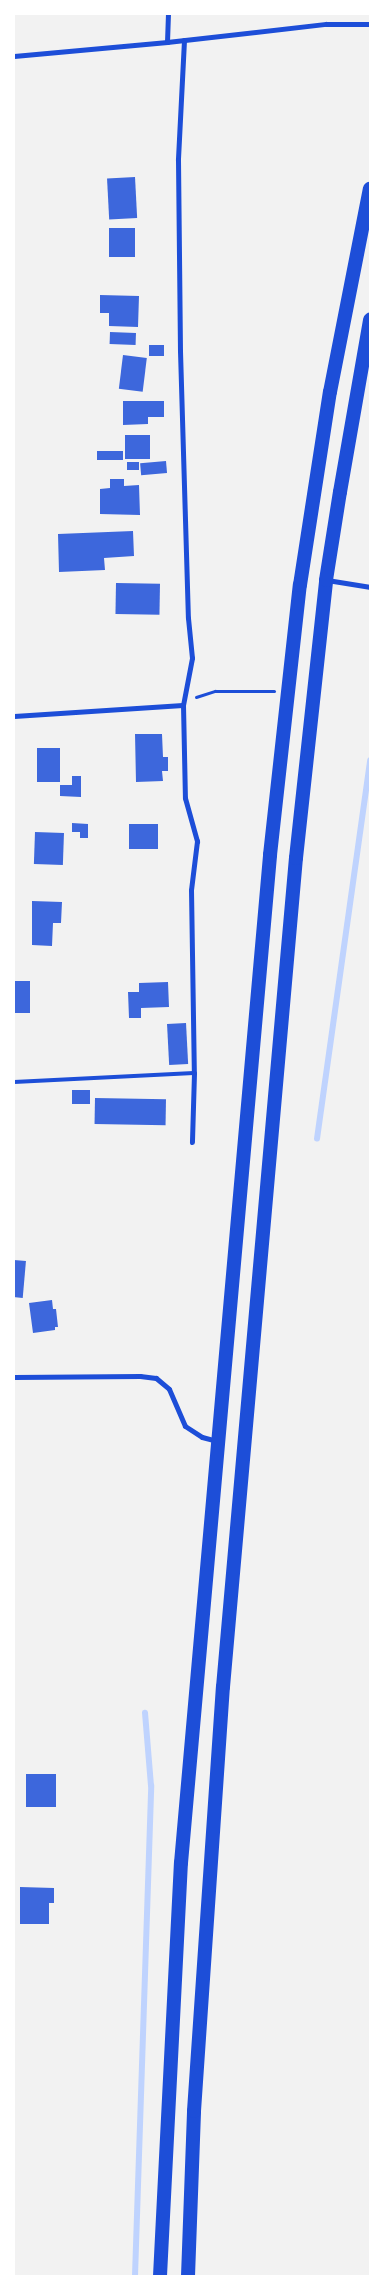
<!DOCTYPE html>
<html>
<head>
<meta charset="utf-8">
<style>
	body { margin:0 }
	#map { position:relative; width:384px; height:2290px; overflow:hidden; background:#f2f2f2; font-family:"Noto Sans",sans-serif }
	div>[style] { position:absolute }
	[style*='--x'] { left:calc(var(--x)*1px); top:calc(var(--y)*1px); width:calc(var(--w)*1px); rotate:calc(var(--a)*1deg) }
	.stream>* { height:5.5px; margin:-2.75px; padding:0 2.75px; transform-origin:2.75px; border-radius:2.75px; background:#bfd3fe }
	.building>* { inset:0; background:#3d67dc; transform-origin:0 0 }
	.path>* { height:3px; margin:-1.5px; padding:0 1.5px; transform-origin:1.5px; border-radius:1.5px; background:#1d4ed8 }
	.service>* { height:4px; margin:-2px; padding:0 2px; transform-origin:2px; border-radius:2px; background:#1d4ed8 }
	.minor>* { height:5px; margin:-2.5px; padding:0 2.5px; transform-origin:2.5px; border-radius:2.5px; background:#1d4ed8 }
	.trunk>* { height:14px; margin:-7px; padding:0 7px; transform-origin:7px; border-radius:7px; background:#1d4ed8 }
	span { translate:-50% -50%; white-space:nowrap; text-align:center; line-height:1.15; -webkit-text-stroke:4.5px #fff; paint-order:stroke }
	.frame { position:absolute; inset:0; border:15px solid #fff; pointer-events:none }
</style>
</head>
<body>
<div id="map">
	<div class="stream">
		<i style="--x:317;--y:1139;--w:382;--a:-82"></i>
		<i style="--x:135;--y:2276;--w:490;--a:-88.1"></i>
		<i style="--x:151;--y:1786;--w:73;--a:-94.7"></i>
	</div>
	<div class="building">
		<i style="left:135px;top:177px;width:41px;height:28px;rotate:87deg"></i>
		<i style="left:109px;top:228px;width:26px;height:29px"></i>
		<i style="clip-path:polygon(100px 295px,139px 296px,138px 327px,109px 326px,109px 313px,100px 313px)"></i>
		<i style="left:110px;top:332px;width:26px;height:12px;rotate:2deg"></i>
		<i style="left:149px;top:345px;width:15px;height:11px"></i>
		<i style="left:123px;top:355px;width:24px;height:34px;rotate:7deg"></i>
		<i style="clip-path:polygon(123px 401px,164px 401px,164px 417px,148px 417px,148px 424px,123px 425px)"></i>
		<i style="left:125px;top:435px;width:25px;height:24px"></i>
		<i style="left:97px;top:451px;width:26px;height:9px"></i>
		<i style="left:166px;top:461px;width:12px;height:26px;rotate:85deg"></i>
		<i style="left:127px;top:462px;width:12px;height:8px"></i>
		<i style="clip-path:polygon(110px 479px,124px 479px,124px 486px,139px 485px,140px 515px,100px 514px,100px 489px,110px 488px)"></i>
		<i style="clip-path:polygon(133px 531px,134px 556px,104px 558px,105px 570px,59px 572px,58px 534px)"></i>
		<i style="left:116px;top:583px;width:44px;height:31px;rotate:1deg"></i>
		<i style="clip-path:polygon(135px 734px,162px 734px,163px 757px,168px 757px,168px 771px,162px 771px,163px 781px,136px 782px)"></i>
		<i style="left:37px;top:748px;width:23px;height:34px"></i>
		<i style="clip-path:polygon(72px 776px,81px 776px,81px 797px,60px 796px,60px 785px,72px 785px)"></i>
		<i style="clip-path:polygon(72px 823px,88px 824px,88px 838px,80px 838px,80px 832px,72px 832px)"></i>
		<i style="left:129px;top:824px;width:29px;height:25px"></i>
		<i style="left:35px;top:832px;width:29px;height:32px;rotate:2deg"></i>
		<i style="clip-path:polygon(32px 901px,62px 902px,61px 923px,53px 923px,52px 946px,32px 945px)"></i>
		<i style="left:14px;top:981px;width:16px;height:32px"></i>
		<i style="clip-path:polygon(168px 982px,169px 1007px,141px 1008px,141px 1018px,129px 1018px,128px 992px,139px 992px,139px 983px)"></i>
		<i style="left:186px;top:1023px;width:41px;height:19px;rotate:87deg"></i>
		<i style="left:72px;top:1090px;width:18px;height:14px"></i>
		<i style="left:95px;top:1098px;width:71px;height:26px;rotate:1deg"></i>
		<i style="left:14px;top:1260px;width:12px;height:37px;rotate:5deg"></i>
		<i style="clip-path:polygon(52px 1300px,53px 1309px,56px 1309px,58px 1327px,55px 1327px,55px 1330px,33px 1333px,29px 1303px)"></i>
		<i style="left:26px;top:1774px;width:30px;height:33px"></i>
		<i style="clip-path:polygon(20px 1887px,54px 1888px,54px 1903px,49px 1903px,49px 1924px,20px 1924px)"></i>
	</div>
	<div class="path">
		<i style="--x:196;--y:697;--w:20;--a:-18"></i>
		<i style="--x:215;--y:691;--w:59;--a:0"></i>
	</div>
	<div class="service">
		<i style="--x:14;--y:1082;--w:180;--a:-2.9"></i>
	</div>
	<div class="minor">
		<i style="--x:184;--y:40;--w:120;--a:92.9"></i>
		<i style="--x:178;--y:160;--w:191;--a:89.4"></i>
		<i style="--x:180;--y:351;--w:267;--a:88.3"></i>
		<i style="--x:188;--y:618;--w:40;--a:84.3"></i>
		<i style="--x:192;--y:658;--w:48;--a:100.8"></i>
		<i style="--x:183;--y:705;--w:93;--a:88.8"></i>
		<i style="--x:185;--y:798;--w:45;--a:74.4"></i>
		<i style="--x:197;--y:841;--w:49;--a:97"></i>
		<i style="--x:191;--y:890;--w:183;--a:89.1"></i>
		<i style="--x:194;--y:1073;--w:69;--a:91.7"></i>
		<i style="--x:167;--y:42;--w:28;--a:-88"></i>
		<i style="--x:14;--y:56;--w:154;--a:-5.2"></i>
		<i style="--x:167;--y:42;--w:160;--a:-6.5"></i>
		<i style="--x:326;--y:24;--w:44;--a:0"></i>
		<i style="--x:327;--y:580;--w:44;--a:9.2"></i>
		<i style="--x:14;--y:716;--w:169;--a:-3.7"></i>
		<i style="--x:14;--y:1377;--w:126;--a:-0.5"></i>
		<i style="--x:140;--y:1376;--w:16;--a:7"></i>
		<i style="--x:156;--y:1378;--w:17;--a:40"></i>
		<i style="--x:169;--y:1389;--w:40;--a:66.6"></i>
		<i style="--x:185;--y:1426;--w:20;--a:33"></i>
		<i style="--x:202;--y:1437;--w:16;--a:15"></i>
	</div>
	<div class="trunk">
		<i style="--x:160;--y:2276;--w:414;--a:-87.1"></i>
		<i style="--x:181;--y:1863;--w:1012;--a:-84.95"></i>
		<i style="--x:270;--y:855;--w:272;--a:-83.7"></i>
		<i style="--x:300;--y:585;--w:195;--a:-81.2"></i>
		<i style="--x:330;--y:392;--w:207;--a:-78.9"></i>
		<i style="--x:188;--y:2276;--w:165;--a:-87.9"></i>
		<i style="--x:194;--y:2111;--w:425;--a:-86.1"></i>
		<i style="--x:223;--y:1687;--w:832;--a:-84.97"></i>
		<i style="--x:296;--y:858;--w:280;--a:-83.8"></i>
		<i style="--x:326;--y:580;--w:89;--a:-81"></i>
		<i style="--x:340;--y:492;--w:175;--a:-80.1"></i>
	</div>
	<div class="frame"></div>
</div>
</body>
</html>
